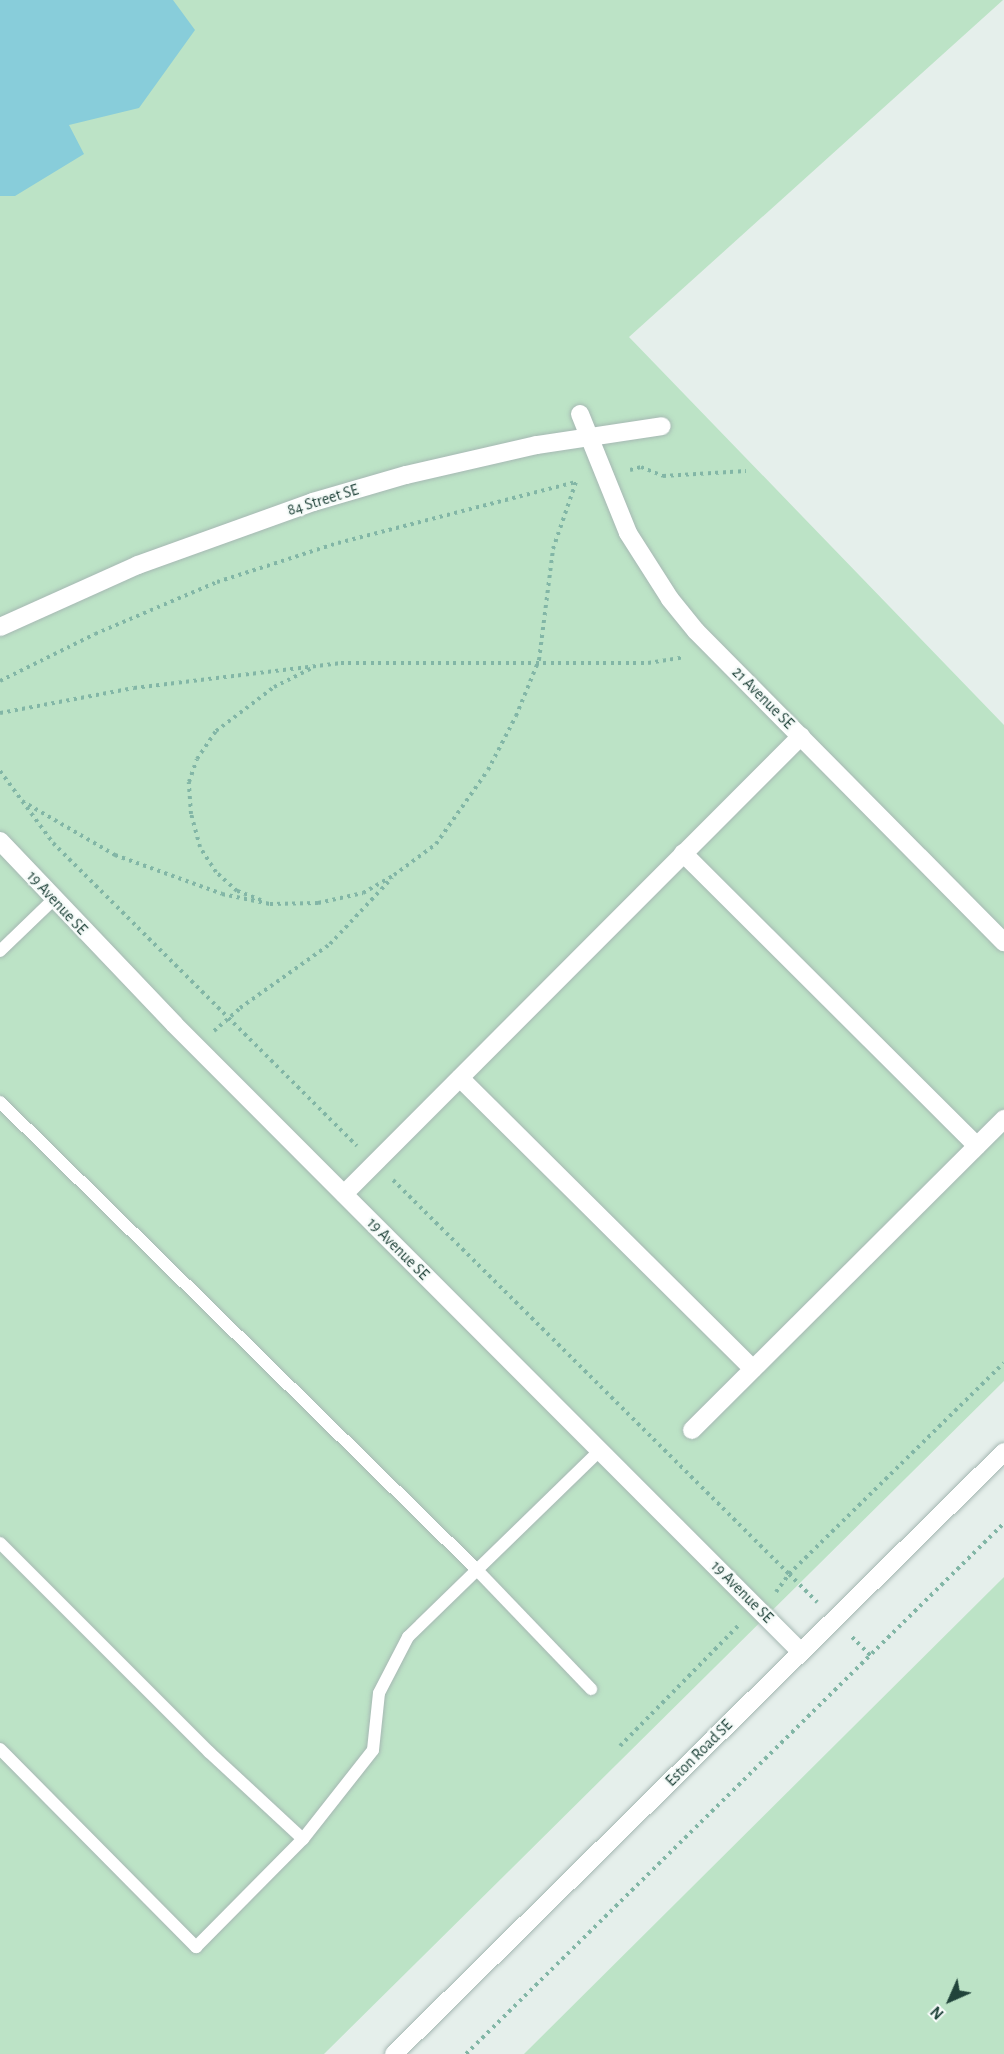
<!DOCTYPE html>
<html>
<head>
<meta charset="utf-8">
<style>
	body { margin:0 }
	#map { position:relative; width:1004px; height:2054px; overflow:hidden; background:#e5efeb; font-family:"Alegreya Sans",sans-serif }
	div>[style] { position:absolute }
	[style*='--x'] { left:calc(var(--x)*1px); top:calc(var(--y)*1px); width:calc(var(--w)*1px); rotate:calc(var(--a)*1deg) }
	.green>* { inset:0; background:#bce3c6 }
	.water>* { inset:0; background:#88cdda }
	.path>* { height:4px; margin-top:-2px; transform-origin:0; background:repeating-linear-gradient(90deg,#82b6a6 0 3px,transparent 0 7.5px) }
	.roads { filter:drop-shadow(0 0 2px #a6b8b3) drop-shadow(0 0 2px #a6b8b3) }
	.service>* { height:12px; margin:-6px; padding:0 6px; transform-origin:6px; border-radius:6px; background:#fff }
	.minor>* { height:18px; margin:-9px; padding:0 9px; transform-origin:9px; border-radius:9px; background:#fff }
	.tertiary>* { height:18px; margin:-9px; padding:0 9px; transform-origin:9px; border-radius:9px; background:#fff }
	span { translate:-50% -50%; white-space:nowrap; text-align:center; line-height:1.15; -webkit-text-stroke:4.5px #f6fbf9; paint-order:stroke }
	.street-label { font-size:16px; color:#21443b }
	.north { position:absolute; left:920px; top:1970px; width:60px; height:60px; -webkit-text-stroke:4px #f6fbf9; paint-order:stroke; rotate:225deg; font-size:16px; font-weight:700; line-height:24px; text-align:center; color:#21443b }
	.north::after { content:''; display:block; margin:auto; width:21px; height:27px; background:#21443b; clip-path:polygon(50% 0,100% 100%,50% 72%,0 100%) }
</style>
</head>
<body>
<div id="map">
	<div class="green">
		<i style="clip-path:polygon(0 0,1003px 0,629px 337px,1004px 725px,1004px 1381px,324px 2054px,0 2054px)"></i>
		<i style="clip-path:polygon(1004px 1577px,1004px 2054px,524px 2054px)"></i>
	</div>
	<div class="water">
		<i style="clip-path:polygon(0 0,173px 0,195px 30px,139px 108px,69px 125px,84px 154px,15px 196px,0 196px)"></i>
	</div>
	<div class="path">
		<i style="--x:630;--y:470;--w:11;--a:-15"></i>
		<i style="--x:641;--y:467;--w:24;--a:22"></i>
		<i style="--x:663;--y:476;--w:83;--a:-3.4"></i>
		<i style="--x:0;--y:681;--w:106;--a:-26.3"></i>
		<i style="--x:95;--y:634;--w:133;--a:-23.1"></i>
		<i style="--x:217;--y:582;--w:127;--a:-17.9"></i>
		<i style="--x:338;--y:543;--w:246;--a:-14.4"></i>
		<i style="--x:0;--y:713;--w:136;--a:-10.6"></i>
		<i style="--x:134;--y:688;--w:209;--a:-6.9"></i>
		<i style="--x:341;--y:663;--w:307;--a:0"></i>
		<i style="--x:648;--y:663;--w:36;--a:-9"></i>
		<i style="--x:0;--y:771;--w:89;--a:53.6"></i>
		<i style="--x:53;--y:843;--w:429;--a:44.9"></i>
		<i style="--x:22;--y:801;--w:108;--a:30.1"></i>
		<i style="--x:115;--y:855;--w:114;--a:20"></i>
		<i style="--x:222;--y:894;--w:49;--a:11.8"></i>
		<i style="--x:270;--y:904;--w:48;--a:-1.2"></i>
		<i style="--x:318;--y:903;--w:46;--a:-12.5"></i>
		<i style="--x:363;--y:893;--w:36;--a:-30"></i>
		<i style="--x:394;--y:875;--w:52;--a:-36.4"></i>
		<i style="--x:436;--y:844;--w:90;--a:-54.9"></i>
		<i style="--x:488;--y:770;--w:61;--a:-62.6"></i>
		<i style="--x:516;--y:716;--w:61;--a:-67.7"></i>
		<i style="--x:539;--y:660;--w:112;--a:-82.8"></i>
		<i style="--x:553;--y:549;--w:71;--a:-71.1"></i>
		<i style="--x:261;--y:900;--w:26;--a:-159"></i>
		<i style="--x:237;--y:891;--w:28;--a:-138"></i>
		<i style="--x:216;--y:872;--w:30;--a:-123"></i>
		<i style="--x:200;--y:847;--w:34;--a:-105"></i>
		<i style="--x:191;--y:814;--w:32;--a:-94"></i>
		<i style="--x:189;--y:782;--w:24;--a:-71"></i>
		<i style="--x:197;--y:759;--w:34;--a:-56"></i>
		<i style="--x:216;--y:731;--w:73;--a:-37.2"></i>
		<i style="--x:274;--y:687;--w:42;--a:-26.6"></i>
		<i style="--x:214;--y:1031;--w:35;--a:-41"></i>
		<i style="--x:240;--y:1008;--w:110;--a:-35.4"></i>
		<i style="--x:330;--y:944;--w:91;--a:-46.8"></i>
		<i style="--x:393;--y:1180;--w:559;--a:44.85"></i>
		<i style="--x:789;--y:1574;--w:301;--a:-44.5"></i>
		<i style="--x:776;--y:1592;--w:22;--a:-54"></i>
		<i style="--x:789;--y:1574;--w:40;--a:45"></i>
		<i style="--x:852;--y:1637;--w:27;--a:45"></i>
		<i style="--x:620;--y:1746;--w:170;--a:-45.5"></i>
		<i style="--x:466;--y:2054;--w:756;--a:-44.62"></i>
	</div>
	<div class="roads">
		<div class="service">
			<i style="--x:0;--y:951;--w:74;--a:-43.9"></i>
			<i style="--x:0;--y:1102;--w:668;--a:44.45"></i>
			<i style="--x:477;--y:1570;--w:165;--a:46.2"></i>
			<i style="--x:0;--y:1543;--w:296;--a:45"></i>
			<i style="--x:209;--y:1752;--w:128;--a:42.8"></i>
			<i style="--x:0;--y:1749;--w:279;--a:45.3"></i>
			<i style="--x:196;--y:1947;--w:152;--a:-45.3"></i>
			<i style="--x:303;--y:1839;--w:113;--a:-51.8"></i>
			<i style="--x:373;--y:1750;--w:57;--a:-84"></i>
			<i style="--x:379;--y:1693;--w:63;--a:-62.6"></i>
			<i style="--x:408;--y:1637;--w:267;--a:-44.2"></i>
		</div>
		<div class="minor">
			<i style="--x:580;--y:414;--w:128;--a:68"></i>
			<i style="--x:628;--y:533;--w:78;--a:57.5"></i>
			<i style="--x:670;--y:599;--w:41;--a:50.9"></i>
			<i style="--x:696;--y:631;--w:438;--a:45.3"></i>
			<i style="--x:0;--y:627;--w:151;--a:-24.2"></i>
			<i style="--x:138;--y:565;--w:186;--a:-19.8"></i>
			<i style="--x:313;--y:502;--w:97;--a:-16.2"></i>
			<i style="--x:406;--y:475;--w:134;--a:-12.9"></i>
			<i style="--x:537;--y:445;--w:126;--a:-8.6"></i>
			<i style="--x:0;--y:841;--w:253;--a:46.4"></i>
			<i style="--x:174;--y:1024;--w:887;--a:45.05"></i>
			<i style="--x:683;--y:853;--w:415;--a:44.9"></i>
			<i style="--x:460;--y:1078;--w:413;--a:44.8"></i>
			<i style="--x:344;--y:1194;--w:647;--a:-45.06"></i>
			<i style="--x:692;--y:1430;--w:441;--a:-44.9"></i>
		</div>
		<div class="tertiary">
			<i style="--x:394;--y:2054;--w:857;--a:-44.62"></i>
		</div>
	</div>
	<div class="street-label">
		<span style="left:323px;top:500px;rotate:-17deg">84 Street SE</span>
		<span style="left:763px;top:698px;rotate:45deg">21 Avenue SE</span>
		<span style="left:57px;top:903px;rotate:47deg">19 Avenue SE</span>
		<span style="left:398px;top:1249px;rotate:45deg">19 Avenue SE</span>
		<span style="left:742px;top:1592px;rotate:45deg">19 Avenue SE</span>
		<span style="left:699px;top:1753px;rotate:-45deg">Eston Road SE</span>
	</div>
	<div class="north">N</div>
</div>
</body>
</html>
